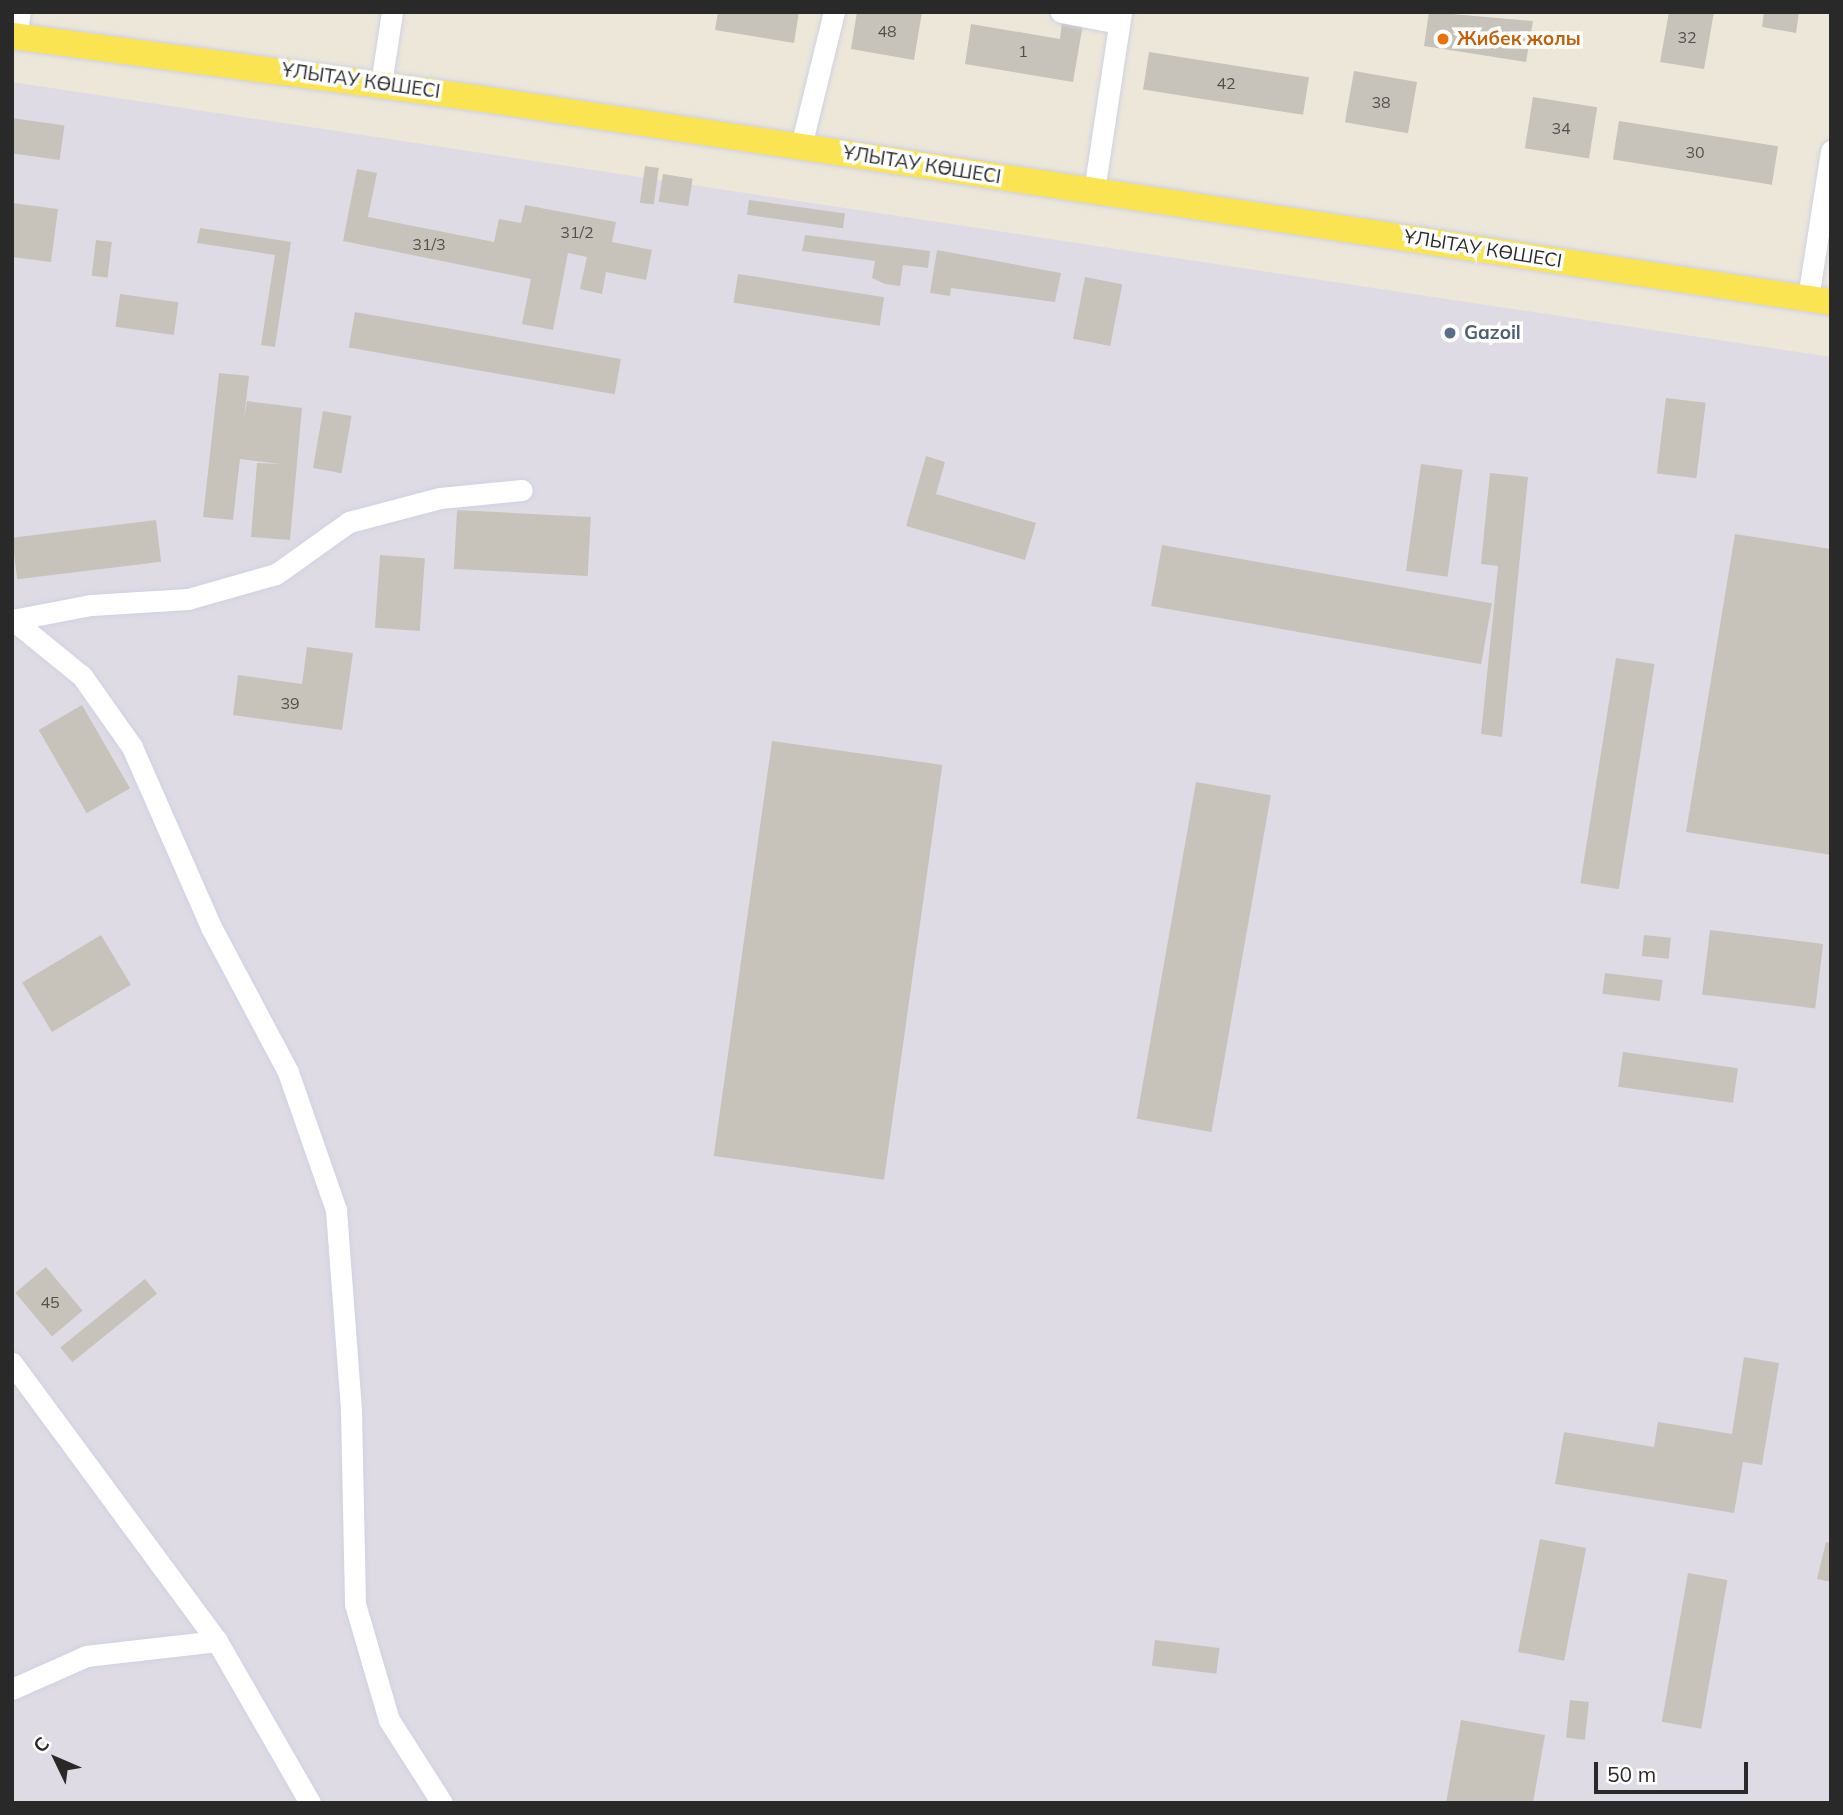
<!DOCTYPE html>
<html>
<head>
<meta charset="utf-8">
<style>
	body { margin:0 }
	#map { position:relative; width:1843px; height:1815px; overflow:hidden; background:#ede7da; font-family:Mulish,sans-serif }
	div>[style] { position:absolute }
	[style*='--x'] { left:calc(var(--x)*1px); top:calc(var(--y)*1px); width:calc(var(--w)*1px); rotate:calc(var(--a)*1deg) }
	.industrial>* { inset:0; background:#dfdbe4 }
	.building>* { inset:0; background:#c8c3ba; transform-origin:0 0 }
	.roads { filter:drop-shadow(0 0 2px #cfd1e4) drop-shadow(0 0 2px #cfd1e4) }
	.minor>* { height:21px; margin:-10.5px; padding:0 10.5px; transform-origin:10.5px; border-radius:10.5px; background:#fff }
	.major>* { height:26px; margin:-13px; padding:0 13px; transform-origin:13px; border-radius:13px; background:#fae452 }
	.dots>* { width:19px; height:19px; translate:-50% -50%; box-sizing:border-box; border:4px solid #fff; border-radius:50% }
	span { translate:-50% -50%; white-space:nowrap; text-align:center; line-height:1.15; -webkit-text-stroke:7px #fff; paint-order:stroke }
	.number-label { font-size:16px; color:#51504d }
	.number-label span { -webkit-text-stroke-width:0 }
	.food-label { font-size:19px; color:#c56008; font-weight:700 }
	.left { translate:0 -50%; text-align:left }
	.street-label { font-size:19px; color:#292929 }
	.service-label { font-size:19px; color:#4e5e75; font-weight:700 }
	.frame { position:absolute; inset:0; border:14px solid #292929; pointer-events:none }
	.north { position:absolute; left:21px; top:1724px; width:70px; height:70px; -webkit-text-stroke:5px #fff; paint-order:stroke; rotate:314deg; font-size:19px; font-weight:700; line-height:28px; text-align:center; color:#292929 }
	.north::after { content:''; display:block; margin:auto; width:24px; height:32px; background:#292929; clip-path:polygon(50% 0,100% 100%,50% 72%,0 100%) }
	.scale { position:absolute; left:1594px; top:1762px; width:154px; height:32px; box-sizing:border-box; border:4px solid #292929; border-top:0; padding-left:9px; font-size:21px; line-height:24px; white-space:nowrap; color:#292929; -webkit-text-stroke:5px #fff; paint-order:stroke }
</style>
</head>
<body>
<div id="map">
	<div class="industrial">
		<i style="clip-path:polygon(12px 82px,1831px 357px,1831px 1803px,12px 1803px)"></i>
	</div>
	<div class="building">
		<i style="clip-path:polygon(718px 12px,799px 12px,794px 43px,715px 30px)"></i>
		<i style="clip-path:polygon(857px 12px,922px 12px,914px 60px,851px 49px)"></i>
		<i style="clip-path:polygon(1429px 12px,1533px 21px,1526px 62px,1424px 46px)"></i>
		<i style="clip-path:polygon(1669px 12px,1714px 12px,1704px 69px,1660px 62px)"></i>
		<i style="clip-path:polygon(1764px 12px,1799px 12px,1796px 33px,1762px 27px)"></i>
		<i style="clip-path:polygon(1062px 21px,1083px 24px,1073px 82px,965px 64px,971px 24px,1060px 39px)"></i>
		<i style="left:1149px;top:52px;width:162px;height:38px;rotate:9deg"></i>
		<i style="left:1354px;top:71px;width:64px;height:52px;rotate:10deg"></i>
		<i style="left:1533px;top:97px;width:65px;height:52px;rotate:9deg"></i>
		<i style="left:12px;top:118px;width:53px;height:35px;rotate:8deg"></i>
		<i style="left:1619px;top:121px;width:161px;height:39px;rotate:9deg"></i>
		<i style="left:645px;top:166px;width:14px;height:37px;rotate:8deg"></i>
		<i style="clip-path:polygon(357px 169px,377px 173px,368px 217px,494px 242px,499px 219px,521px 223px,525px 205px,616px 222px,612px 242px,652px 250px,646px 280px,606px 272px,602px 294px,580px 289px,587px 257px,568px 253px,553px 330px,522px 324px,531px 279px,343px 241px)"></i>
		<i style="left:663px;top:174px;width:30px;height:28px;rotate:9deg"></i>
		<i style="left:749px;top:200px;width:97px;height:15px;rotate:8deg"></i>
		<i style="clip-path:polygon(12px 203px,58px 209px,51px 262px,12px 257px)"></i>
		<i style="clip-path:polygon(200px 228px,291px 242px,275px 347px,261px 345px,275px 255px,197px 243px)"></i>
		<i style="clip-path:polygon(805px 235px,930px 251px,928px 268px,903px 265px,900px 286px,885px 284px,872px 278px,875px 261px,802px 251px)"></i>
		<i style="left:96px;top:240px;width:16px;height:36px;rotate:7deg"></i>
		<i style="clip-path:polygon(937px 250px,1061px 273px,1055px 302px,951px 288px,950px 296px,930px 293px)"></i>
		<i style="left:738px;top:274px;width:148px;height:29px;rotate:9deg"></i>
		<i style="left:1085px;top:277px;width:38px;height:63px;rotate:11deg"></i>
		<i style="left:120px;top:294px;width:59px;height:33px;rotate:8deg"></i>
		<i style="left:355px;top:312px;width:270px;height:36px;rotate:10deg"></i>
		<i style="clip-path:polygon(219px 373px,249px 376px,244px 419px,247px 401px,302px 408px,290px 540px,251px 537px,257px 463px,281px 464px,240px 459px,233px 520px,203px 517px)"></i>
		<i style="left:1666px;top:398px;width:40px;height:76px;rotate:7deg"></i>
		<i style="left:323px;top:411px;width:29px;height:58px;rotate:10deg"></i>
		<i style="clip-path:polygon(926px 456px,945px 462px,936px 494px,1036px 523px,1025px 560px,906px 526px)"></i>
		<i style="left:1421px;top:464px;width:42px;height:108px;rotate:8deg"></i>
		<i style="clip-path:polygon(1490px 473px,1528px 477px,1502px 737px,1481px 734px,1498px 566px,1481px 564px)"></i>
		<i style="left:457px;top:510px;width:134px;height:59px;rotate:3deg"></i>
		<i style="left:156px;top:520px;width:42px;height:145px;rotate:83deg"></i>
		<i style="clip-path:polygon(1735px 534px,1831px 549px,1831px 855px,1686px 832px)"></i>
		<i style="left:1162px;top:545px;width:335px;height:62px;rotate:10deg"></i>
		<i style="left:380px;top:555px;width:45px;height:73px;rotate:4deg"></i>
		<i style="clip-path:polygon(307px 647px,353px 653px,342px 730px,233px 715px,238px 675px,302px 684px)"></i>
		<i style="left:1616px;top:658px;width:39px;height:228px;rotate:9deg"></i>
		<i style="left:82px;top:705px;width:96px;height:50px;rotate:60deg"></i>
		<i style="left:772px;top:741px;width:172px;height:419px;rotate:8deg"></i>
		<i style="left:1196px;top:782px;width:76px;height:342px;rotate:10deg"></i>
		<i style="left:1710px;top:930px;width:114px;height:65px;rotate:7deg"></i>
		<i style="left:101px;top:935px;width:58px;height:92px;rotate:59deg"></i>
		<i style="left:1644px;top:935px;width:27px;height:21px;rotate:6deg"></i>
		<i style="left:1605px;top:973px;width:58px;height:21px;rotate:7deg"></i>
		<i style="left:1623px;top:1052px;width:116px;height:35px;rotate:8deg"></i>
		<i style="left:46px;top:1267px;width:57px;height:40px;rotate:50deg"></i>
		<i style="left:145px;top:1279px;width:19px;height:109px;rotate:51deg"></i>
		<i style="clip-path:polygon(1744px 1357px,1779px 1363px,1762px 1465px,1743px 1462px,1734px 1513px,1555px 1484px,1564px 1432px,1654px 1447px,1658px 1422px,1732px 1434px)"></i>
		<i style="left:1540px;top:1539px;width:47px;height:115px;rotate:11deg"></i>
		<i style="clip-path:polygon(1826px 1542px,1831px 1543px,1831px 1582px,1817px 1579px)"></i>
		<i style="left:1688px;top:1573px;width:40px;height:151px;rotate:10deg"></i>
		<i style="left:1155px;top:1640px;width:65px;height:26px;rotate:7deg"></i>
		<i style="left:1570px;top:1700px;width:19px;height:38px;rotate:6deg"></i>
		<i style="clip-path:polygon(1461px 1720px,1545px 1735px,1533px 1803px,1446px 1803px)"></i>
	</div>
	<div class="roads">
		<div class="minor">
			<i style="--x:1061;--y:12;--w:59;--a:10.7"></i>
			<i style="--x:16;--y:36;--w:24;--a:-81"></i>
			<i style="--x:381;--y:84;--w:73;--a:-81.3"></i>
			<i style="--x:801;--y:146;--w:138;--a:-76.2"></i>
			<i style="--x:1094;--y:191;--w:181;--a:-81.4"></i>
			<i style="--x:1808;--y:298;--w:149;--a:-81.1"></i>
			<i style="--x:12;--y:620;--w:80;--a:-10.8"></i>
			<i style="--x:91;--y:605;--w:97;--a:-3.5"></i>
			<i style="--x:188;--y:599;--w:91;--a:-15.9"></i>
			<i style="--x:276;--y:574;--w:90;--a:-35.5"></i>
			<i style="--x:349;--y:522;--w:94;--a:-14.8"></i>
			<i style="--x:440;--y:498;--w:82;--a:-5.6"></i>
			<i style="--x:13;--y:620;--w:89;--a:39.1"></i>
			<i style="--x:82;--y:676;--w:87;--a:54.8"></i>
			<i style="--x:132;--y:747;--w:197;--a:66.3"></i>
			<i style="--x:211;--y:927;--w:164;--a:62"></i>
			<i style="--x:288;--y:1072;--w:146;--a:70.8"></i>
			<i style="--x:336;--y:1210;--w:202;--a:85.7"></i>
			<i style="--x:351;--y:1411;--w:193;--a:88.8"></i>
			<i style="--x:355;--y:1604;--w:121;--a:73.7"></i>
			<i style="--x:389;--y:1720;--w:98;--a:57.4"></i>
			<i style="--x:12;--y:1363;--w:345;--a:53.6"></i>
			<i style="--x:12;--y:1689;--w:81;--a:-24"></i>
			<i style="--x:86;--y:1656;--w:132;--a:-6.5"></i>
			<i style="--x:217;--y:1641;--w:187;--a:60.1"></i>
		</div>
		<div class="major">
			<i style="--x:12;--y:36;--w:469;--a:7.6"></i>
			<i style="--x:477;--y:98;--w:1369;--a:8.57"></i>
		</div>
	</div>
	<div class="dots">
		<i style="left:1443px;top:39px;background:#e8710a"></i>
		<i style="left:1450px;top:333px;background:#5c6f8a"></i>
	</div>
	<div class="number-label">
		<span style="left:887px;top:31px">48</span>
		<span style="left:1687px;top:37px">32</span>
		<span style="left:1023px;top:51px">1</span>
		<span style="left:1226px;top:83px">42</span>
		<span style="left:1381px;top:102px">38</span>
		<span style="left:1561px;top:128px">34</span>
		<span style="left:1695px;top:152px">30</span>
		<span style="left:577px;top:232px">31/2</span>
		<span style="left:429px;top:244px">31/3</span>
		<span style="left:290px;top:703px">39</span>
		<span style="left:50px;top:1302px">45</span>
	</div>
	<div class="food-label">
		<span class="left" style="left:1457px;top:39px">Жибек жолы</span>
	</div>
	<div class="street-label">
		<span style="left:361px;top:81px;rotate:8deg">ҰЛЫТАУ КӨШЕСІ</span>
		<span style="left:922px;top:165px;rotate:9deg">ҰЛЫТАУ КӨШЕСІ</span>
		<span style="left:1483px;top:249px;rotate:9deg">ҰЛЫТАУ КӨШЕСІ</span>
	</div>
	<div class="service-label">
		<span class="left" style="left:1464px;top:333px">Gazoil</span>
	</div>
	<div class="frame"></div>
	<div class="north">С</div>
	<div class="scale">50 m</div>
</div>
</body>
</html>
